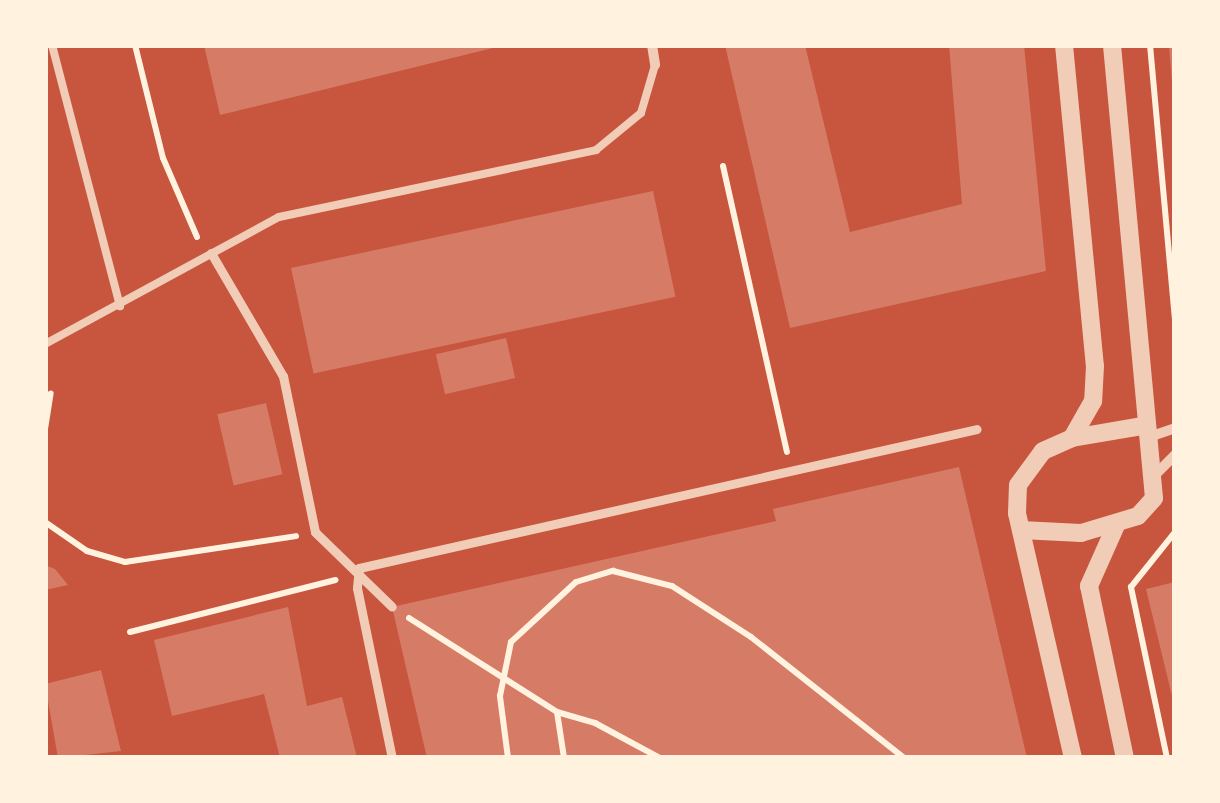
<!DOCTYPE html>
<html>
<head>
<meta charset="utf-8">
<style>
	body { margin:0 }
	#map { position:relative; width:1220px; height:803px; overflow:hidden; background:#c8553d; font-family:"Public Sans",sans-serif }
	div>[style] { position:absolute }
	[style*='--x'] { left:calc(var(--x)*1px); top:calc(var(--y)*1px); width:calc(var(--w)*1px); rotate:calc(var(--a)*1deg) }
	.building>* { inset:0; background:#d67c66; transform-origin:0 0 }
	.path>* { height:6px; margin:-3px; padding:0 3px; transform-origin:3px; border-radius:3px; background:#fff3e0 }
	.service>* { height:8px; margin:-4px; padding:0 4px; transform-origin:4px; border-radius:4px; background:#f1ccb7 }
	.pedestrian>* { height:9px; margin:-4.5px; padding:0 4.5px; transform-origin:4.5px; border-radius:4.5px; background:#f1ccb7 }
	.minor>* { height:10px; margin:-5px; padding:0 5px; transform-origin:5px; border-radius:5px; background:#f1ccb7 }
	.tertiary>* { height:18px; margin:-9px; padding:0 9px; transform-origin:9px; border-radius:9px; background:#f1ccb7 }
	span { translate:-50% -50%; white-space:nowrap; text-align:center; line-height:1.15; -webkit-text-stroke:10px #fff3e0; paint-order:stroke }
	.frame { position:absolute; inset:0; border:48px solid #fff3e0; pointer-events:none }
</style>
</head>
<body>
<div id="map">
	<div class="building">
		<i style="clip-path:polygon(204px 45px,501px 45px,501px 46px,220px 115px)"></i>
		<i style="clip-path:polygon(725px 45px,805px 45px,850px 232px,962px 204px,949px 45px,1024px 45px,1046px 271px,790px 328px)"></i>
		<i style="clip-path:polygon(1169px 45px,1175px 45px,1175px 83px,1172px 83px)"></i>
		<i style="left:653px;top:191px;width:108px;height:370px;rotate:78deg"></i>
		<i style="left:506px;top:338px;width:41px;height:72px;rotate:77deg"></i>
		<i style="left:266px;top:403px;width:73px;height:50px;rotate:77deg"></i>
		<i style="clip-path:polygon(959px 467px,1027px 758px,427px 758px,392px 607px,776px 521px,773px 509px)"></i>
		<i style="clip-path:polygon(45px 565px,55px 569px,68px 585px,45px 590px)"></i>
		<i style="clip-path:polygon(1175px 582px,1175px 700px,1173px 700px,1146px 589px)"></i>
		<i style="clip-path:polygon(288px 607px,307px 706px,342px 697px,357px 758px,280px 758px,264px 694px,172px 716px,154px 640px)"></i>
		<i style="clip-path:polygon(101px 670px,121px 751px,58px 758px,45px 684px)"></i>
	</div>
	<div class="path">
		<i style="--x:135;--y:45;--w:116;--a:76.1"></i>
		<i style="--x:163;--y:158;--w:86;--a:66.7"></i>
		<i style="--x:1150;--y:45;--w:277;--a:84.8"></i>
		<i style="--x:723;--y:166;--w:293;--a:77.4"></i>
		<i style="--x:45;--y:429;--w:36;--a:-81"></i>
		<i style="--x:45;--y:522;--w:51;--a:34.6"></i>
		<i style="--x:87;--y:551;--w:40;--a:16"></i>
		<i style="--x:125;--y:562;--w:173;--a:-8.6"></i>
		<i style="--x:409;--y:618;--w:175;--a:32.4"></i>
		<i style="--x:557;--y:712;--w:40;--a:16"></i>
		<i style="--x:595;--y:723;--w:74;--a:28.3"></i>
		<i style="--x:130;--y:632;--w:212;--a:-14.2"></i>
		<i style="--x:557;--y:712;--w:47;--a:81.3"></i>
		<i style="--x:508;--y:758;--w:63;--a:-97.4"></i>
		<i style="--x:500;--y:696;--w:55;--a:-78.5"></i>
		<i style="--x:511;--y:642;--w:88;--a:-42.7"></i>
		<i style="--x:576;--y:582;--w:39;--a:-17"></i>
		<i style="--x:613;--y:571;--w:61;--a:14.3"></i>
		<i style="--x:672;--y:586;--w:94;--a:32.8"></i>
		<i style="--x:751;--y:637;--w:195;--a:38.3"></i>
		<i style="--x:1167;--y:758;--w:175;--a:-101.9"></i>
		<i style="--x:1131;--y:587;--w:70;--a:-51.3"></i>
	</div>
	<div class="service">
		<i style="--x:52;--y:45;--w:270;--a:75.4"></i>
		<i style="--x:45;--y:344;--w:266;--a:-28.5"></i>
		<i style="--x:279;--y:217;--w:324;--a:-11.9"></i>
		<i style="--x:596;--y:150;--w:58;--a:-39.4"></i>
		<i style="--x:641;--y:113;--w:50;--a:-73.7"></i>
	</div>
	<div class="pedestrian">
		<i style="--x:211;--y:253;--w:143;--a:59.7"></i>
		<i style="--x:283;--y:376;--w:159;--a:78.4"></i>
		<i style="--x:315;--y:532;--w:107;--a:44.2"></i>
		<i style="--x:359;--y:568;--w:633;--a:-12.68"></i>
		<i style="--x:359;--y:568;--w:20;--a:96"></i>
		<i style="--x:357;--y:588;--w:174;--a:78.4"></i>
	</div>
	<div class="minor">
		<i style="--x:652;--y:45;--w:20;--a:81"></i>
		<i style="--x:1152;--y:436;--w:24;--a:-19"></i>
		<i style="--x:1156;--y:474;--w:27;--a:-45"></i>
	</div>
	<div class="tertiary">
		<i style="--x:1064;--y:45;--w:322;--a:84.5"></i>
		<i style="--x:1095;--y:366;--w:35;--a:93"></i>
		<i style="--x:1093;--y:401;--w:43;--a:119.6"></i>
		<i style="--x:1117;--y:523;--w:69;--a:114"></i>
		<i style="--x:1089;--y:586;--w:176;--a:78.2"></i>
		<i style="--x:1021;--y:530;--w:60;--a:2.9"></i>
		<i style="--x:1081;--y:533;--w:59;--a:-16.6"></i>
		<i style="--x:1138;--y:516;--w:24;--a:-48"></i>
		<i style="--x:1154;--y:498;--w:455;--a:-95.3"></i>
		<i style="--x:1073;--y:758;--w:251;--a:-102.9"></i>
		<i style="--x:1017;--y:513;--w:28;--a:-88"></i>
		<i style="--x:1018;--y:485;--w:42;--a:-53.7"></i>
		<i style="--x:1043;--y:451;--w:32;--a:-24"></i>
		<i style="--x:1072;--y:438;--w:72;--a:-9.6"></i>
	</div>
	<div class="frame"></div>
</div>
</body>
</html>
